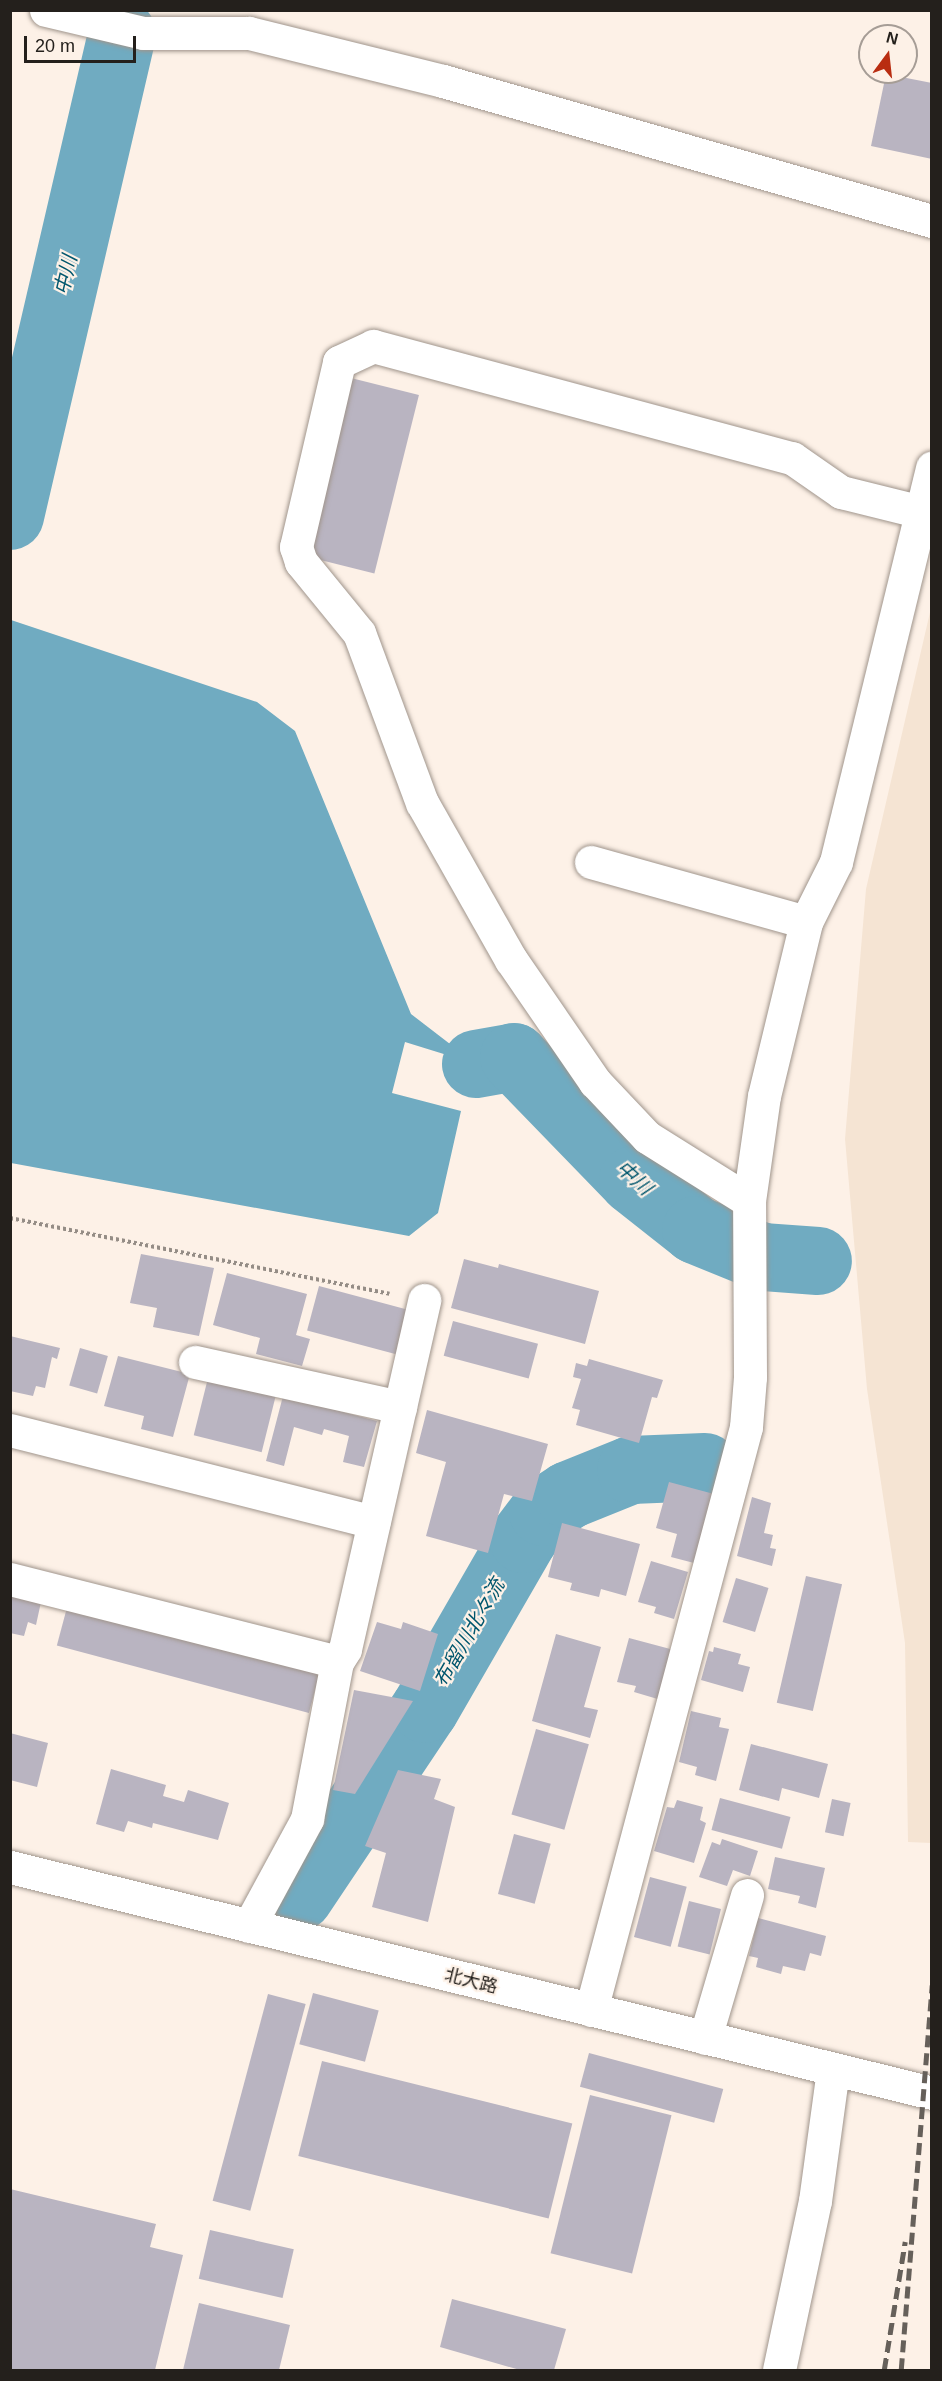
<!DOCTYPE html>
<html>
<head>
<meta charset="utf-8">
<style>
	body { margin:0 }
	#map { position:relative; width:942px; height:2381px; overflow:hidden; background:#fdf1e7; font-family:Helvetica,"Noto Sans JP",sans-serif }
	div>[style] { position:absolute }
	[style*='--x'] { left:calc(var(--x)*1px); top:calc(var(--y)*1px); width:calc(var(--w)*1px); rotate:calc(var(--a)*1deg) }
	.built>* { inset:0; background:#f5e4d3 }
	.water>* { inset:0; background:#70abc1 }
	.river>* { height:68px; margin:-34px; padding:0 34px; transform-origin:34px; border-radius:34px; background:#70abc1 }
	.building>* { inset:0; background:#b9b4c1; transform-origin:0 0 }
	.path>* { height:4px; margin-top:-2px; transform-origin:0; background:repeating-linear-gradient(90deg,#958d86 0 3px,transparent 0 6px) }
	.roads { filter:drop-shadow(0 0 2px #a0958c) drop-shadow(0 0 2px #a0958c) }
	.minor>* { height:33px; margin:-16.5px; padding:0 16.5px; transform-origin:16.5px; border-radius:16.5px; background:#fff }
	.rail>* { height:4.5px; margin-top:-2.25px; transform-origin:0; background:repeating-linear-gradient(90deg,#66605a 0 12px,transparent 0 18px) }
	span { translate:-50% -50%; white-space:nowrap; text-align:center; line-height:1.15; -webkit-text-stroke:4.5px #fdf1e7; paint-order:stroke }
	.street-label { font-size:18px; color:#24201c }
	.water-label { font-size:20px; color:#00566d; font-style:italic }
	.frame { position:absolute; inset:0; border:12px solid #24201c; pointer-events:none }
	.north { position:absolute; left:858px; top:24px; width:60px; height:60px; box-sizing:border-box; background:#fdf1e7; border:2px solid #a69d96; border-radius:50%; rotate:15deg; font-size:16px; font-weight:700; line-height:24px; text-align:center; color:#24201c }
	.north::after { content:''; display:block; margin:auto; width:21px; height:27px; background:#b92d11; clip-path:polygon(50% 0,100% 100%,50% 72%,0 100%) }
	.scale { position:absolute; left:24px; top:36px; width:112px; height:27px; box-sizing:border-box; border:3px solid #24201c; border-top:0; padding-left:8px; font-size:18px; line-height:21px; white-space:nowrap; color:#24201c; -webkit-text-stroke:4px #fdf1e7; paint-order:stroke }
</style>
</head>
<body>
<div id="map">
	<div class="built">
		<i style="clip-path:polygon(931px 608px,932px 1843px,931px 1843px,908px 1842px,905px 1643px,867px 1389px,845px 1139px,866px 889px)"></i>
	</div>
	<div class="water">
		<i style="clip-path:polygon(11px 620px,257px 702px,295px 731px,411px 1014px,476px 1064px,405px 1042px,392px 1093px,461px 1111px,438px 1213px,409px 1236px,11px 1163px)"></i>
	</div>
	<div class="river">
		<i style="--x:10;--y:516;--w:495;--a:-76.9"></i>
		<i style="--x:476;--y:1064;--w:39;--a:-10"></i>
		<i style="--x:514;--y:1057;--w:171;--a:45.9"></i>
		<i style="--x:633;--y:1180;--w:80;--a:38.4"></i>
		<i style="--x:696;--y:1230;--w:71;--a:22.2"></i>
		<i style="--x:762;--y:1257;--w:56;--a:4.1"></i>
		<i style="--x:299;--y:1897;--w:226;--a:-56.2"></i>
		<i style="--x:425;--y:1709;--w:196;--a:-60"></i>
		<i style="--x:523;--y:1539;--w:34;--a:-53"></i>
		<i style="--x:543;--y:1512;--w:31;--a:-33"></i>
		<i style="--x:569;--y:1495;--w:67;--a:-22"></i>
		<i style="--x:631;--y:1470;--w:74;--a:-2.3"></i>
	</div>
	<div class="building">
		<i style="clip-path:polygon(886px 74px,932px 83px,932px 159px,871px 146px)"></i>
		<i style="left:351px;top:378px;width:70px;height:184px;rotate:14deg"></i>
		<i style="clip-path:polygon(141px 1254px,214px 1268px,199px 1336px,153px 1327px,157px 1308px,130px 1303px)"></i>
		<i style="clip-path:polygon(464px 1259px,498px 1268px,499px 1264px,599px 1291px,585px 1344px,451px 1308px)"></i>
		<i style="clip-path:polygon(227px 1273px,307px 1294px,296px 1335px,310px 1339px,302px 1366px,256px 1354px,260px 1338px,213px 1325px)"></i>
		<i style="left:319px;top:1286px;width:95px;height:46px;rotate:15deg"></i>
		<i style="left:453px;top:1321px;width:88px;height:36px;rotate:15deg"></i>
		<i style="clip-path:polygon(10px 1336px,60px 1348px,57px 1359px,52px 1357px,45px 1388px,36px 1386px,33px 1396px,10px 1391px)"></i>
		<i style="left:80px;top:1348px;width:29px;height:39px;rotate:16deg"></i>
		<i style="clip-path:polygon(118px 1356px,190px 1374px,173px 1437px,141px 1429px,144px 1416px,104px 1406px)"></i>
		<i style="clip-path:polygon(589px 1359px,663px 1380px,657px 1398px,652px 1397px,639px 1443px,576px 1425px,580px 1410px,572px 1408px,581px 1379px,573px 1377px,576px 1363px,587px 1366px)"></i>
		<i style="left:208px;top:1378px;width:70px;height:59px;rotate:14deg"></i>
		<i style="clip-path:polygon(283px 1396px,377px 1421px,364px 1467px,343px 1462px,349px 1436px,324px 1429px,322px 1435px,294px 1427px,284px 1466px,266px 1461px)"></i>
		<i style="clip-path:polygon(427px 1410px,548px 1444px,532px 1501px,504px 1494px,488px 1553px,426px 1536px,446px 1462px,416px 1453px)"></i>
		<i style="clip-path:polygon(669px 1482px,714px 1494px,694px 1563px,671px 1557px,677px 1534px,656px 1528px)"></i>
		<i style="clip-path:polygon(752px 1497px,771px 1503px,764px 1533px,773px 1535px,770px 1548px,776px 1549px,772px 1566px,737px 1556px)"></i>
		<i style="clip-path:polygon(562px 1523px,640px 1544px,626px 1596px,601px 1589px,599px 1597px,570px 1590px,572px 1583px,548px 1577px)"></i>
		<i style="clip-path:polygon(651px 1561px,688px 1572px,674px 1619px,654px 1613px,656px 1607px,638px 1602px)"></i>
		<i style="left:806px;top:1576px;width:37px;height:130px;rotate:13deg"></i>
		<i style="left:736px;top:1578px;width:34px;height:46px;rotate:17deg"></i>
		<i style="clip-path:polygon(10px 1593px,41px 1602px,36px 1625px,28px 1622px,24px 1636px,10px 1633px)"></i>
		<i style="left:69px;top:1600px;width:261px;height:47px;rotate:15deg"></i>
		<i style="clip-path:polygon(377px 1622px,401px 1629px,403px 1622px,438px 1634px,420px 1691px,360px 1671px)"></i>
		<i style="clip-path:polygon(556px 1634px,601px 1647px,584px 1707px,598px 1710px,590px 1738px,532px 1721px)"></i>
		<i style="clip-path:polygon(629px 1638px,674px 1650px,661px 1700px,634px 1692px,636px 1686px,617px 1682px)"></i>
		<i style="clip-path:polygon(714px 1647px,741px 1654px,738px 1664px,750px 1667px,743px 1692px,701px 1680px,709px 1651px,713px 1652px)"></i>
		<i style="clip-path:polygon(354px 1690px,413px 1701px,355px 1794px,333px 1790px)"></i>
		<i style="clip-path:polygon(691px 1711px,721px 1718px,719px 1727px,729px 1729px,716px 1781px,695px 1775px,697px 1767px,679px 1762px)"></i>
		<i style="left:536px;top:1729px;width:55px;height:89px;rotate:16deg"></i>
		<i style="clip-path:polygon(10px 1733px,48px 1743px,37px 1787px,10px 1780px)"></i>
		<i style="clip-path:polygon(751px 1744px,828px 1764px,819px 1798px,782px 1788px,779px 1801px,739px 1790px)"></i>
		<i style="clip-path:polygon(111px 1769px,166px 1785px,163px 1796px,184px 1802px,188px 1790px,229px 1803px,218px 1840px,153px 1823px,152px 1828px,128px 1821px,124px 1832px,96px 1824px)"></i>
		<i style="clip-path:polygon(398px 1770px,441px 1779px,434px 1799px,455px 1807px,428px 1922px,372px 1907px,386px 1853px,365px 1846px)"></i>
		<i style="left:720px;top:1798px;width:73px;height:33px;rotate:15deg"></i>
		<i style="left:832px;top:1799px;width:19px;height:34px;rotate:12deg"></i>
		<i style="clip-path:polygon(677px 1800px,703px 1807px,700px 1820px,706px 1823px,694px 1863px,654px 1851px,667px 1807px,674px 1808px)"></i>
		<i style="left:514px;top:1834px;width:38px;height:62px;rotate:15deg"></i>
		<i style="clip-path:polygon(722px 1839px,758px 1851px,750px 1876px,733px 1870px,727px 1886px,699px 1877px,712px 1842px,720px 1845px)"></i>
		<i style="clip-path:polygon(775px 1857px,825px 1868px,816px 1908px,798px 1903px,800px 1896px,768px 1889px)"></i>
		<i style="left:650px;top:1877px;width:38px;height:62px;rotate:15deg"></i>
		<i style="left:689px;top:1901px;width:33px;height:47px;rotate:14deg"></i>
		<i style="clip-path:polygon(758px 1918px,826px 1936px,821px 1956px,810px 1953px,805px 1971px,783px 1966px,781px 1974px,756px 1967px,758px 1958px,749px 1956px)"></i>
		<i style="left:313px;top:1993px;width:68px;height:53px;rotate:15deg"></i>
		<i style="left:268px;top:1994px;width:39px;height:214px;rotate:15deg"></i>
		<i style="left:589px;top:2053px;width:139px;height:35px;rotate:15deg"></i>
		<i style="left:322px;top:2061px;width:258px;height:98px;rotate:14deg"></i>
		<i style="left:590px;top:2095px;width:84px;height:163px;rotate:14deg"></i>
		<i style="clip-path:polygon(10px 2189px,156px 2224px,150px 2247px,183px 2255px,155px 2370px,10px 2370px)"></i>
		<i style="left:210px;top:2230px;width:86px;height:50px;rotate:13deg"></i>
		<i style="clip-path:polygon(452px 2299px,566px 2329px,554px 2370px,520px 2370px,440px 2347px)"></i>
		<i style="clip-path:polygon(199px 2303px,290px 2325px,279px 2370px,183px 2370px)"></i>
	</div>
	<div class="path">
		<i style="--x:10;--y:1218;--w:387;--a:11.3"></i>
	</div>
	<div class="roads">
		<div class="minor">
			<i style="--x:46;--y:10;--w:100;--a:13.3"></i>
			<i style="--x:143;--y:33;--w:106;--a:0"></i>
			<i style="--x:249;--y:33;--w:200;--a:13.9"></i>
			<i style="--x:443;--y:81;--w:509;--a:15.98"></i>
			<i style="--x:591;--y:862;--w:223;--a:15.6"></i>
			<i style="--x:749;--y:1201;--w:120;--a:-147.9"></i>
			<i style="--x:647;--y:1137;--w:76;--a:-133.4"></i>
			<i style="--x:595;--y:1082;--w:148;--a:-124.5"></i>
			<i style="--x:511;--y:960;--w:180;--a:-119.5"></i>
			<i style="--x:422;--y:803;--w:181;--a:-110.3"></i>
			<i style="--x:359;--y:633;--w:92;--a:-129.2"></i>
			<i style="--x:301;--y:562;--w:16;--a:-108"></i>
			<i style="--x:296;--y:547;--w:190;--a:-76.9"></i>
			<i style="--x:339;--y:362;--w:38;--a:-25"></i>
			<i style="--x:373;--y:346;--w:434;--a:15"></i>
			<i style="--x:792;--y:458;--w:60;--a:34.8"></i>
			<i style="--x:841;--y:492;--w:82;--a:14"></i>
			<i style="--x:195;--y:1362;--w:210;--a:12.4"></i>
			<i style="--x:10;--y:1430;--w:375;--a:14.2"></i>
			<i style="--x:10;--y:1579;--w:337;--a:14.2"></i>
			<i style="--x:10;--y:1867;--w:949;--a:13.77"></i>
			<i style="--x:249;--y:1926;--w:122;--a:-61.5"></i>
			<i style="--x:307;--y:1819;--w:160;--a:-79.2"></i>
			<i style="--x:337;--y:1662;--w:15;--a:-58"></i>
			<i style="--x:345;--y:1649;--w:358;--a:-77.2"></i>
			<i style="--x:591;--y:2010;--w:603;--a:-75.11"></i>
			<i style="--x:746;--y:1427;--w:50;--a:-85.4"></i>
			<i style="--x:750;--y:1377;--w:176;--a:-90.3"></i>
			<i style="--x:749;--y:1201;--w:106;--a:-81.9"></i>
			<i style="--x:764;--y:1096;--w:179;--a:-76.4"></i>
			<i style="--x:806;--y:922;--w:67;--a:-63.4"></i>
			<i style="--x:836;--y:862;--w:406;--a:-76.3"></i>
			<i style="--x:705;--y:2038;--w:149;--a:-73.6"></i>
			<i style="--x:779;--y:2370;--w:173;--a:-78"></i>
			<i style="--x:815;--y:2201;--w:132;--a:-82.2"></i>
		</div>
	</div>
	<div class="rail">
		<i style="--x:884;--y:2370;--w:130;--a:-80.7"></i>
		<i style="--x:901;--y:2370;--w:386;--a:-85.4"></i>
	</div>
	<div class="street-label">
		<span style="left:471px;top:1981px;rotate:14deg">北大路</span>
	</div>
	<div class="water-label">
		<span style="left:66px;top:275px;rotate:-77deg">中川</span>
		<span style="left:634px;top:1178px;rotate:42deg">中川</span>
		<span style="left:469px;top:1633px;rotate:-60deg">布留川北々流</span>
	</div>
	<div class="frame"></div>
	<div class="north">N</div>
	<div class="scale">20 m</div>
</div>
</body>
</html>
